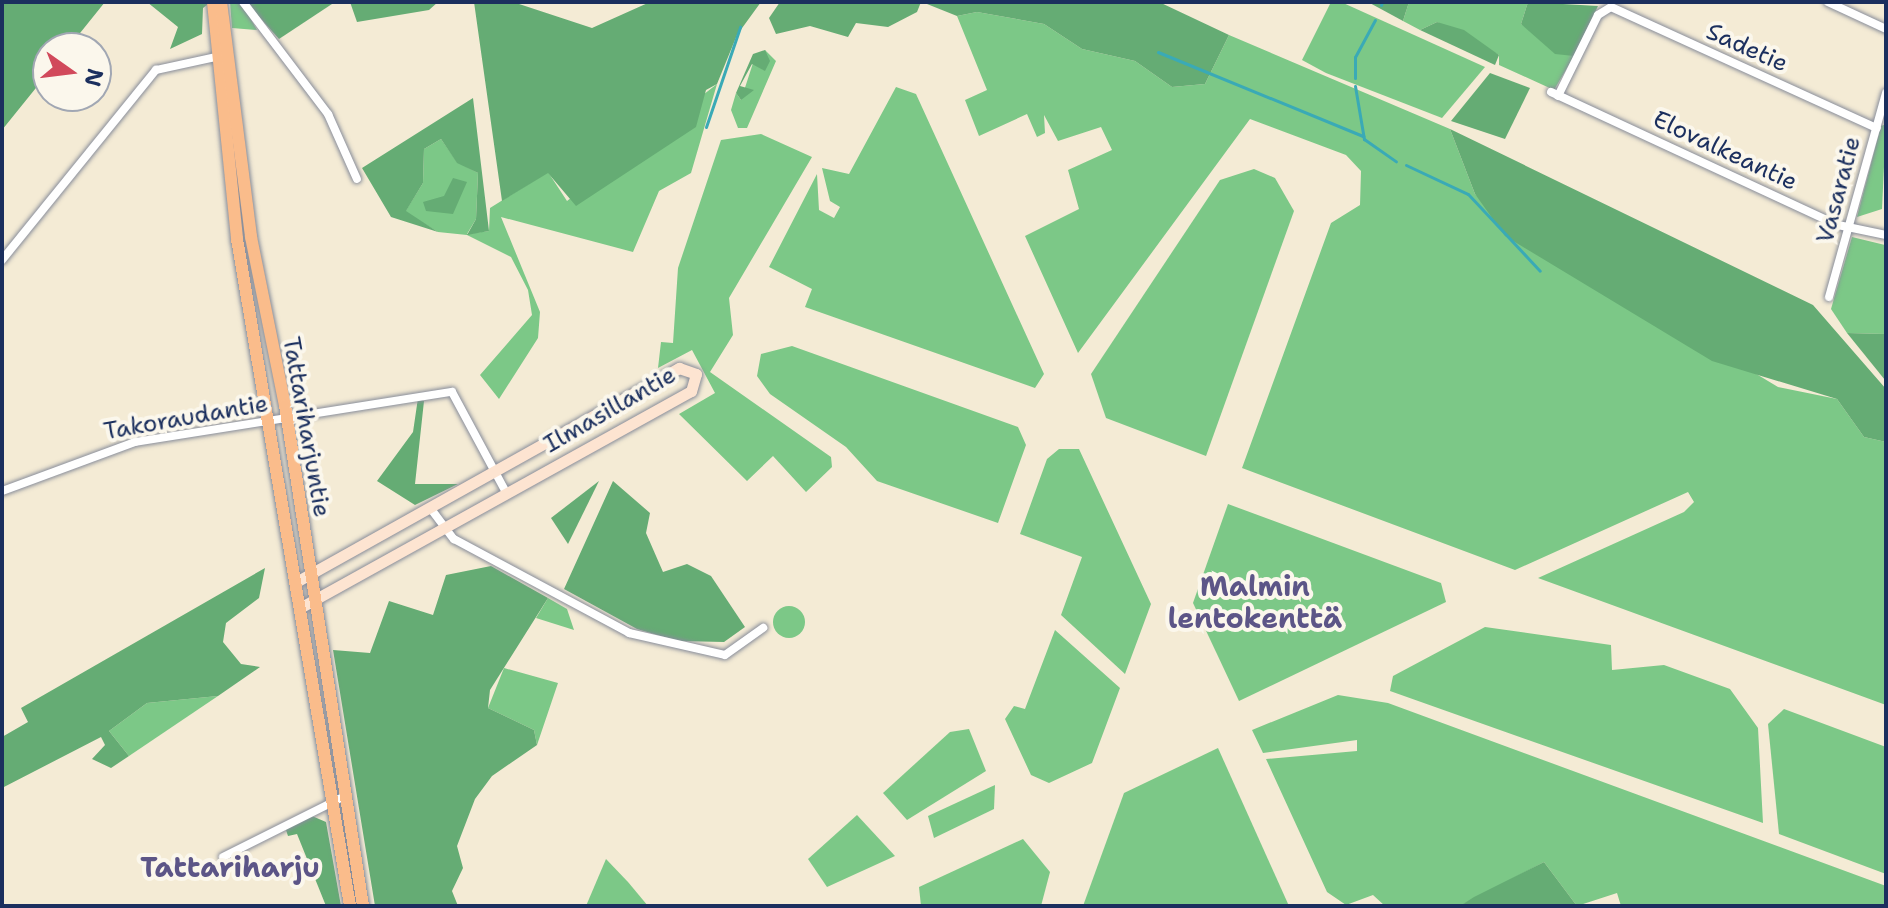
<!DOCTYPE html>
<html>
<head>
<meta charset="utf-8">
<style>
	body { margin:0 }
	#map { position:relative; width:1888px; height:908px; overflow:hidden; background:#f4ebd5; font-family:"Shantell Sans",sans-serif }
	div>[style] { position:absolute }
	[style*='--x'] { left:calc(var(--x)*1px); top:calc(var(--y)*1px); width:calc(var(--w)*1px); rotate:calc(var(--a)*1deg) }
	.green>* { inset:0; background:#7cc887 }
	.round { border-radius:50% }
	.forest>* { inset:0; background:#65ac74 }
	.stream>* { height:3px; margin:-1.5px; padding:0 1.5px; transform-origin:1.5px; border-radius:1.5px; background:#3aaab6 }
	.roads { filter:drop-shadow(0 0 2px #888d9a) drop-shadow(0 0 2px #888d9a) }
	.minor>* { height:8px; margin:-4px; padding:0 4px; transform-origin:4px; border-radius:4px; background:#fff }
	.secondary>* { height:11px; margin:-5.5px; padding:0 5.5px; transform-origin:5.5px; border-radius:5.5px; background:#fde4d1 }
	.primary>* { height:12px; margin:-6px; padding:0 6px; transform-origin:6px; border-radius:6px; background:#fabc8b }
	span { translate:-50% -50%; white-space:nowrap; text-align:center; line-height:1.15; -webkit-text-stroke:8px #fbf7ec; paint-order:stroke }
	.street-label { font-size:24px; color:#1b2f5e }
	.quarter-label { font-size:28px; color:#5c5587; font-weight:700 }
	.frame { position:absolute; inset:0; border:4px solid #1b2f5e; pointer-events:none }
	.north { position:absolute; left:32px; top:32px; width:80px; height:80px; box-sizing:border-box; background:#fbf7ec; border:2px solid #a1a7b3; border-radius:50%; rotate:104deg; font-size:22px; font-weight:700; line-height:32px; text-align:center; color:#1b2f5e }
	.north::after { content:''; display:block; margin:auto; width:28px; height:36px; background:#d1495b; clip-path:polygon(50% 0,100% 100%,50% 72%,0 100%) }
</style>
</head>
<body>
<div id="map">
	<div class="green">
		<i style="clip-path:polygon(230px 2px,241px 2px,257px 30px,232px 28px)"></i>
		<i style="clip-path:polygon(1331px 2px,1341px 2px,1485px 67px,1442px 118px,1326px 73px,1302px 60px)"></i>
		<i style="clip-path:polygon(1409px 2px,1528px 2px,1521px 24px,1574px 56px,1554px 90px,1499px 65px,1499px 55px,1437px 22px,1420px 30px,1403px 21px)"></i>
		<i style="clip-path:polygon(977px 12px,1044px 24px,1082px 49px,1135px 61px,1172px 87px,1205px 84px,1229px 35px,1450px 129px,1475px 194px,1500px 220px,1778px 387px,1837px 399px,1864px 437px,1886px 442px,1886px 705px,1538px 578px,1684px 512px,1694px 502px,1688px 492px,1515px 570px,1242px 468px,1331px 223px,1360px 205px,1361px 171px,1346px 155px,1250px 119px,1078px 353px,1025px 236px,1079px 209px,1068px 170px,1112px 150px,1101px 127px,1058px 141px,1044px 115px,1045px 133px,1037px 137px,1027px 114px,979px 136px,965px 100px,987px 90px,957px 16px)"></i>
		<i style="clip-path:polygon(765px 50px,776px 61px,747px 128px,738px 128px,731px 110px,736px 93px,741px 100px,753px 63px,764px 70px)"></i>
		<i style="clip-path:polygon(717px 84px,691px 173px,659px 191px,633px 252px,501px 217px,540px 312px,538px 338px,499px 399px,480px 375px,532px 315px,528px 290px,511px 257px,467px 235px,438px 232px,405px 212px,423px 183px,424px 149px,441px 139px,457px 162px,478px 173px,476px 219px,467px 234px,489px 231px,490px 208px,548px 172px,567px 201px)"></i>
		<i style="clip-path:polygon(896px 87px,916px 94px,1044px 374px,1035px 388px,805px 307px,812px 289px,769px 267px,817px 174px,819px 210px,834px 218px,840px 207px,830px 201px,822px 168px,849px 174px)"></i>
		<i style="clip-path:polygon(1886px 124px,1882px 209px,1857px 217px,1881px 126px)"></i>
		<i style="clip-path:polygon(761px 134px,812px 157px,729px 298px,733px 335px,710px 372px,831px 457px,832px 467px,806px 492px,773px 456px,747px 481px,679px 414px,715px 393px,692px 350px,658px 368px,661px 342px,673px 343px,678px 268px,721px 140px)"></i>
		<i style="clip-path:polygon(1254px 169px,1275px 178px,1294px 211px,1206px 456px,1106px 418px,1091px 374px,1220px 180px)"></i>
		<i style="clip-path:polygon(1852px 237px,1885px 245px,1886px 334px,1847px 333px,1831px 309px)"></i>
		<i style="clip-path:polygon(792px 346px,1018px 427px,1026px 445px,998px 523px,877px 481px,846px 447px,770px 394px,757px 376px,761px 354px)"></i>
		<i style="clip-path:polygon(1059px 449px,1079px 449px,1151px 604px,1125px 674px,1061px 615px,1082px 557px,1020px 534px,1047px 459px)"></i>
		<i style="clip-path:polygon(1228px 504px,1441px 583px,1446px 602px,1239px 701px,1193px 603px)"></i>
		<i style="clip-path:polygon(548px 598px,567px 609px,574px 630px,536px 618px)"></i>
		<i class="round" style="left:773px;top:606px;width:32px;height:32px"></i>
		<i style="clip-path:polygon(1485px 627px,1611px 645px,1612px 670px,1664px 665px,1730px 689px,1758px 728px,1763px 823px,1390px 691px,1393px 676px)"></i>
		<i style="clip-path:polygon(1055px 630px,1120px 688px,1092px 763px,1049px 783px,1031px 775px,1005px 719px,1014px 706px,1025px 709px)"></i>
		<i style="clip-path:polygon(504px 668px,558px 683px,537px 745px,534px 730px,488px 708px)"></i>
		<i style="clip-path:polygon(1338px 695px,1388px 703px,1886px 886px,1886px 906px,1621px 906px,1617px 893px,1577px 906px,1544px 862px,1460px 906px,1385px 906px,1373px 895px,1346px 905px,1327px 892px,1266px 759px,1357px 751px,1357px 740px,1263px 753px,1252px 730px)"></i>
		<i style="clip-path:polygon(218px 696px,129px 756px,109px 731px,147px 703px)"></i>
		<i style="clip-path:polygon(1784px 709px,1886px 747px,1886px 874px,1779px 834px,1768px 724px)"></i>
		<i style="clip-path:polygon(969px 729px,986px 771px,907px 820px,883px 793px,950px 732px)"></i>
		<i style="clip-path:polygon(1218px 748px,1289px 906px,1083px 906px,1124px 793px)"></i>
		<i style="clip-path:polygon(995px 785px,994px 809px,934px 838px,928px 816px)"></i>
		<i style="clip-path:polygon(857px 815px,895px 856px,827px 887px,808px 859px)"></i>
		<i style="clip-path:polygon(1023px 839px,1050px 872px,1041px 906px,921px 906px,919px 887px)"></i>
		<i style="clip-path:polygon(606px 859px,628px 882px,648px 906px,586px 906px)"></i>
	</div>
	<div class="forest">
		<i style="clip-path:polygon(2px 2px,105px 2px,68px 48px,48px 48px,48px 73px,2px 130px)"></i>
		<i style="clip-path:polygon(147px 2px,211px 2px,203px 8px,202px 34px,170px 49px,178px 27px)"></i>
		<i style="clip-path:polygon(246px 2px,335px 2px,279px 39px)"></i>
		<i style="clip-path:polygon(350px 2px,438px 2px,429px 10px,357px 22px)"></i>
		<i style="clip-path:polygon(474px 2px,513px 2px,592px 28px,650px 2px,761px 2px,737px 35px,717px 84px,706px 90px,696px 127px,576px 206px,548px 173px,502px 201px)"></i>
		<i style="clip-path:polygon(780px 2px,921px 2px,917px 12px,888px 27px,856px 23px,848px 37px,810px 26px,776px 34px,769px 18px)"></i>
		<i style="clip-path:polygon(922px 2px,1159px 2px,1229px 35px,1205px 84px,1172px 87px,1135px 61px,1082px 49px,1044px 24px,977px 12px,957px 16px)"></i>
		<i style="clip-path:polygon(1368px 2px,1409px 2px,1403px 21px)"></i>
		<i style="clip-path:polygon(1528px 2px,1598px 6px,1574px 56px,1555px 54px,1521px 24px)"></i>
		<i style="clip-path:polygon(1437px 22px,1464px 30px,1499px 55px,1495px 65px,1420px 30px)"></i>
		<i style="clip-path:polygon(765px 50px,770px 61px,765px 71px,752px 64px,740px 86px,754px 90px,741px 100px,736px 93px,753px 54px)"></i>
		<i style="clip-path:polygon(1490px 73px,1530px 88px,1505px 139px,1451px 121px)"></i>
		<i style="clip-path:polygon(473px 98px,489px 231px,467px 235px,476px 219px,478px 173px,457px 163px,441px 139px,424px 149px,423px 183px,406px 211px,438px 232px,391px 217px,362px 168px)"></i>
		<i style="clip-path:polygon(1450px 129px,1813px 305px,1886px 389px,1886px 442px,1864px 437px,1837px 399px,1712px 361px,1505px 236px,1475px 194px)"></i>
		<i style="clip-path:polygon(453px 178px,467px 182px,453px 214px,426px 211px,423px 202px,444px 196px)"></i>
		<i style="clip-path:polygon(1847px 333px,1886px 334px,1886px 380px,1885px 380px)"></i>
		<i style="clip-path:polygon(418px 398px,424px 401px,415px 484px,458px 484px,415px 505px,377px 481px,413px 432px)"></i>
		<i style="clip-path:polygon(599px 481px,568px 544px,551px 518px)"></i>
		<i style="clip-path:polygon(613px 481px,650px 513px,646px 533px,663px 572px,687px 564px,711px 576px,745px 627px,724px 642px,678px 641px,637px 629px,564px 589px)"></i>
		<i style="clip-path:polygon(491px 566px,548px 598px,490px 690px,488px 708px,534px 730px,537px 745px,492px 776px,475px 799px,457px 846px,463px 868px,452px 891px,458px 906px,375px 906px,333px 650px,370px 653px,389px 601px,433px 615px,446px 575px)"></i>
		<i style="clip-path:polygon(265px 568px,259px 598px,226px 623px,223px 642px,241px 664px,260px 667px,218px 696px,147px 703px,109px 731px,129px 756px,111px 768px,92px 759px,105px 745px,101px 737px,2px 788px,2px 737px,28px 722px,21px 708px)"></i>
		<i style="clip-path:polygon(312px 816px,326px 822px,341px 906px,326px 906px,297px 834px,288px 836px,285px 827px)"></i>
		<i style="clip-path:polygon(1544px 862px,1577px 906px,1460px 906px,1474px 897px)"></i>
	</div>
	<div class="stream">
		<i style="--x:1381;--y:5;--w:3;--a:-72"></i>
		<i style="--x:1158;--y:52;--w:222;--a:22.3"></i>
		<i style="--x:1355;--y:78;--w:21;--a:-90"></i>
		<i style="--x:1355;--y:57;--w:42;--a:-61.6"></i>
		<i style="--x:1355;--y:86;--w:54;--a:80.4"></i>
		<i style="--x:1364;--y:139;--w:39;--a:35"></i>
		<i style="--x:706;--y:127;--w:106;--a:-71.2"></i>
		<i style="--x:1406;--y:165;--w:68;--a:25.1"></i>
		<i style="--x:1468;--y:194;--w:105;--a:46.9"></i>
	</div>
	<div class="roads">
		<div class="minor">
			<i style="--x:243;--y:2;--w:141;--a:52.8"></i>
			<i style="--x:328;--y:114;--w:71;--a:66"></i>
			<i style="--x:1828;--y:2;--w:64;--a:25"></i>
			<i style="--x:1551;--y:92;--w:316;--a:24.9"></i>
			<i style="--x:1838;--y:225;--w:49;--a:11.8"></i>
			<i style="--x:1558;--y:96;--w:90;--a:-63.7"></i>
			<i style="--x:1598;--y:15;--w:15;--a:-32"></i>
			<i style="--x:1611;--y:7;--w:292;--a:24.5"></i>
			<i style="--x:2;--y:260;--w:245;--a:-51"></i>
			<i style="--x:156;--y:70;--w:66;--a:-12.2"></i>
			<i style="--x:1829;--y:297;--w:212;--a:-74.4"></i>
			<i style="--x:2;--y:491;--w:142;--a:-20.2"></i>
			<i style="--x:135;--y:442;--w:321;--a:-9"></i>
			<i style="--x:452;--y:392;--w:116;--a:61.7"></i>
			<i style="--x:431;--y:509;--w:38;--a:53"></i>
			<i style="--x:454;--y:539;--w:199;--a:28.2"></i>
			<i style="--x:629;--y:633;--w:98;--a:12.9"></i>
			<i style="--x:725;--y:655;--w:47;--a:-35.4"></i>
			<i style="--x:223;--y:857;--w:134;--a:-26.6"></i>
		</div>
		<div class="secondary">
			<i style="--x:296;--y:582;--w:439;--a:-29.2"></i>
			<i style="--x:679;--y:368;--w:18;--a:19"></i>
			<i style="--x:696;--y:374;--w:18;--a:106"></i>
			<i style="--x:691;--y:391;--w:446;--a:151"></i>
		</div>
		<div class="primary">
			<i style="--x:213;--y:2;--w:238;--a:84.2"></i>
			<i style="--x:237;--y:239;--w:677;--a:80.38"></i>
			<i style="--x:221;--y:2;--w:237;--a:82.7"></i>
			<i style="--x:251;--y:237;--w:171;--a:78.6"></i>
			<i style="--x:285;--y:405;--w:507;--a:81.15"></i>
		</div>
	</div>
	<div class="street-label">
		<span style="left:1747px;top:48px;rotate:24deg">Sadetie</span>
		<span style="left:1725px;top:151px;rotate:25deg">Elovalkeantie</span>
		<span style="left:1839px;top:190px;rotate:-75deg">Vasaratie</span>
		<span style="left:610px;top:410px;rotate:-30deg">Ilmasillantie</span>
		<span style="left:186px;top:418px;rotate:-10deg">Takoraudantie</span>
		<span style="left:306px;top:427px;rotate:80deg">Tattariharjuntie</span>
	</div>
	<div class="quarter-label">
		<span style="left:1255px;top:602px">Malmin<br>lentokenttä</span>
		<span style="left:230px;top:867px">Tattariharju</span>
	</div>
	<div class="frame"></div>
	<div class="north">N</div>
</div>
</body>
</html>
